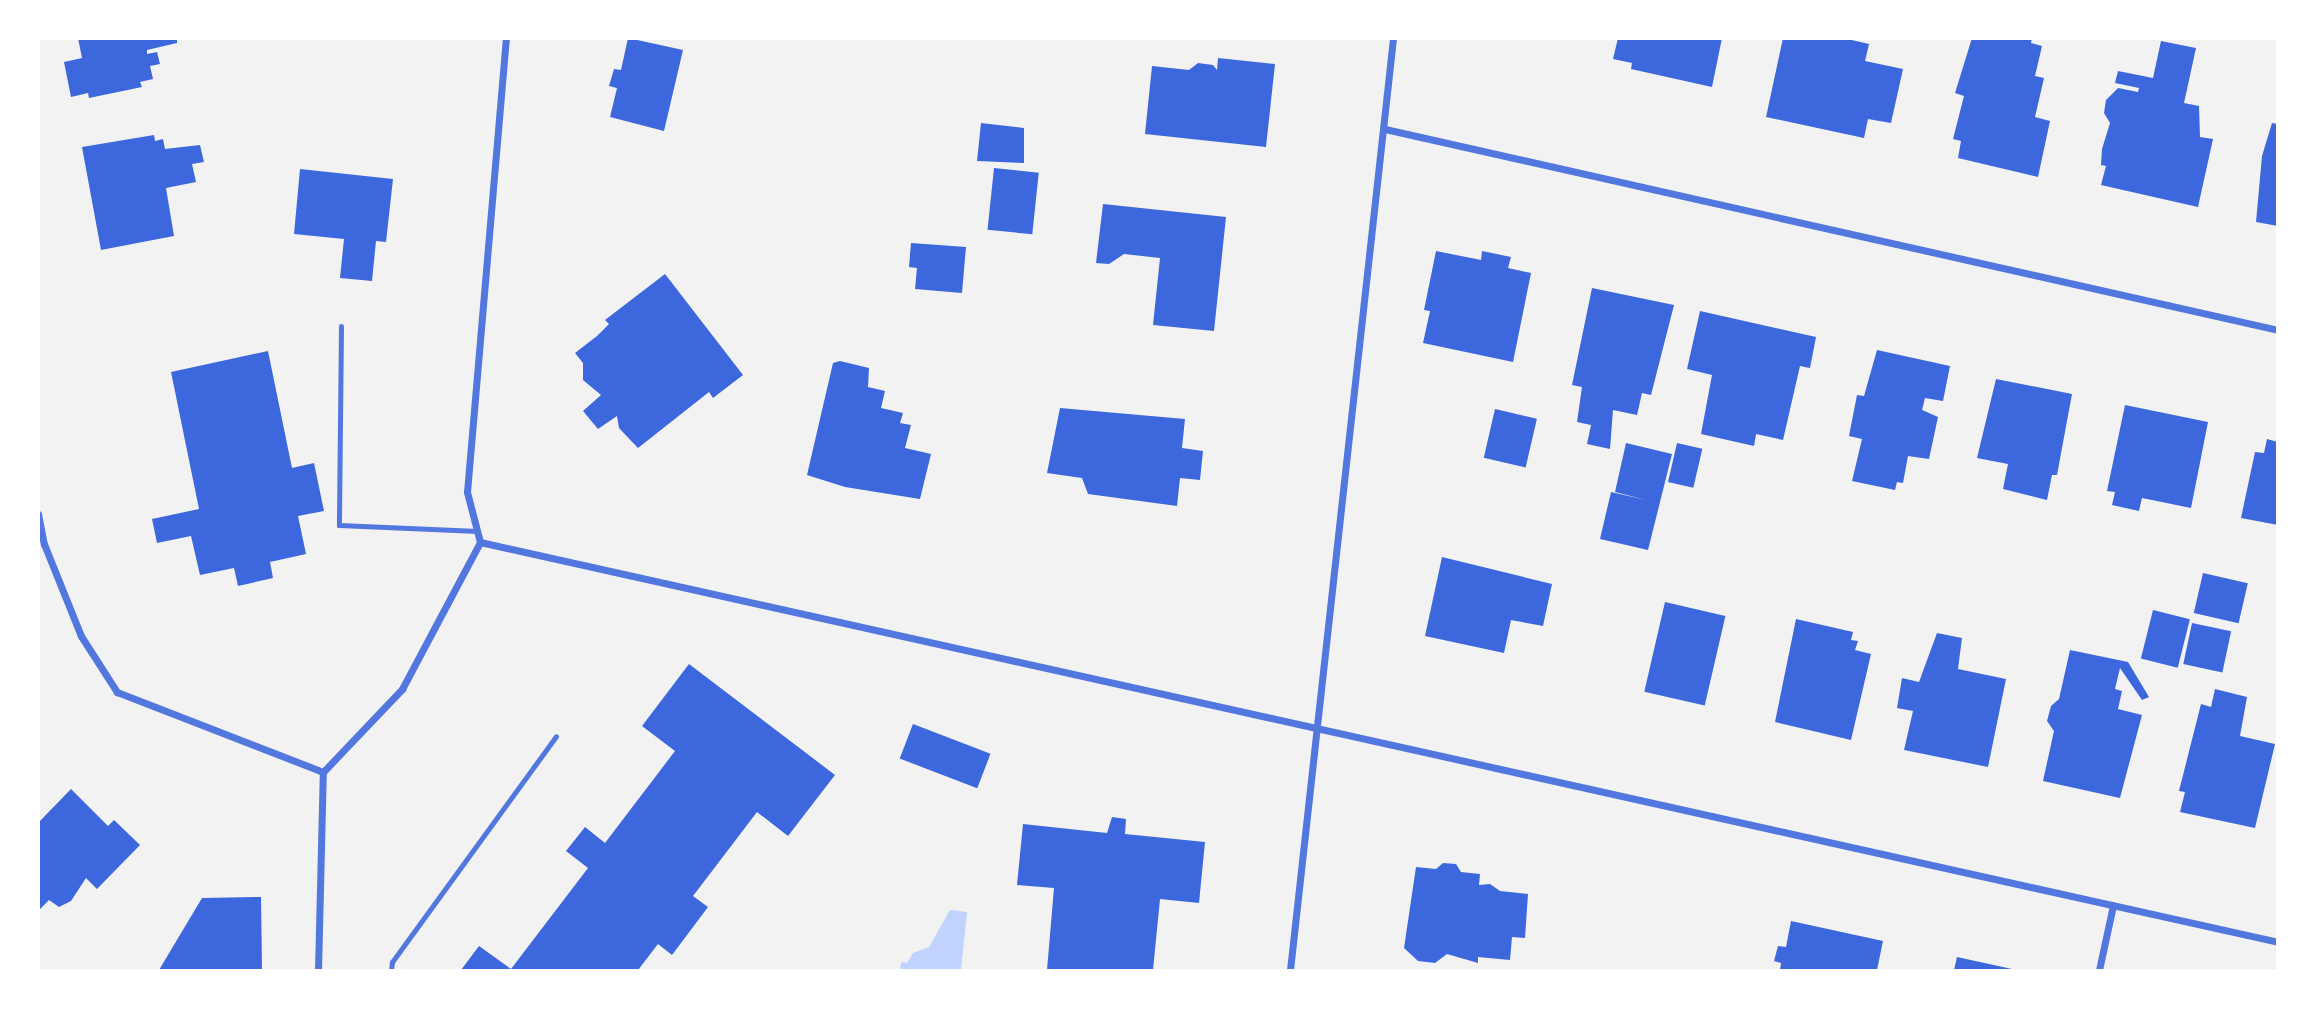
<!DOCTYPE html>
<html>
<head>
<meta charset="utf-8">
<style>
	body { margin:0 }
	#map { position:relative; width:2316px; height:1009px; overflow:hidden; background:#f2f2f2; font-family:Rubik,sans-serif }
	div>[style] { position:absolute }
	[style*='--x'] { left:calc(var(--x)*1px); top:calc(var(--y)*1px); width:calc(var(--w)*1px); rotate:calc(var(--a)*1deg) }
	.water>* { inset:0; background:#bfd3fe }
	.building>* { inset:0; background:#3d67dc; transform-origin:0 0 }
	.service>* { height:5px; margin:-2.5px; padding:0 2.5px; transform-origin:2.5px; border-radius:2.5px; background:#5277de }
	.minor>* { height:7px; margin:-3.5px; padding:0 3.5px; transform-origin:3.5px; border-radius:3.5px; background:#5277de }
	span { translate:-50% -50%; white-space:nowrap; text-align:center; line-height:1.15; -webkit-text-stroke:7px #fff; paint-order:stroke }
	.frame { position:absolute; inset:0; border:40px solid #fff; pointer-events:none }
</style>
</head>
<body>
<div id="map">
	<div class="water">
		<i style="clip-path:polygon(950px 910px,967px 912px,961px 970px,900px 970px,901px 962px,907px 963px,913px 953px,929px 947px)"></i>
	</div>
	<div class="building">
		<i style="clip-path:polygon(78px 38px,177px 38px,177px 43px,147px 50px,147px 54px,157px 52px,160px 64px,150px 66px,153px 79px,140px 82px,142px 87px,89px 98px,88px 93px,71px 97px,64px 62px,82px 58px)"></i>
		<i style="clip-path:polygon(628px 38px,683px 50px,664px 131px,610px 117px,617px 88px,609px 86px,614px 69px,621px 70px)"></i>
		<i style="clip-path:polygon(1618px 38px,1722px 38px,1712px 87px,1631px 69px,1632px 63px,1613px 59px)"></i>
		<i style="clip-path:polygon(1783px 38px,1843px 38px,1869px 44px,1865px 61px,1903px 69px,1891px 123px,1868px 119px,1864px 138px,1766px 117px)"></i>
		<i style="clip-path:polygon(1972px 38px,2032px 38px,2031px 43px,2042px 46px,2035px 76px,2044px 78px,2035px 117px,2050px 121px,2038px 177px,1958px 158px,1961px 141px,1953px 139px,1964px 96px,1955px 93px)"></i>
		<i style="clip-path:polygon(2161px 41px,2196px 48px,2184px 103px,2199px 106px,2200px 137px,2213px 139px,2198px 207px,2101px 185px,2106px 166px,2101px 165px,2102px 149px,2110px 123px,2104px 113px,2106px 100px,2118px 88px,2138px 92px,2139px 88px,2115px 83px,2118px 71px,2153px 78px)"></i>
		<i style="clip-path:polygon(1218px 58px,1275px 64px,1266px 147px,1145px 134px,1152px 66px,1189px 70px,1198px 63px,1213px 65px,1217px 70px)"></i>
		<i style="clip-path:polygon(981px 123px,1024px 128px,1024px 163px,977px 161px)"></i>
		<i style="clip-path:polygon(2272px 123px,2278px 124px,2278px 226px,2256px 222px,2262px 156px)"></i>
		<i style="clip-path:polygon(154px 135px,155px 141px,163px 139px,165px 149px,200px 145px,204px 162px,192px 164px,196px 182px,166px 188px,174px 236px,101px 250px,82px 147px)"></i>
		<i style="left:994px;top:168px;width:45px;height:62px;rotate:6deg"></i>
		<i style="clip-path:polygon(300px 169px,393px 179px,386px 242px,376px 241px,372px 281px,340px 278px,344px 239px,294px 234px)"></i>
		<i style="clip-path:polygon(1103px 204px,1226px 217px,1214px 331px,1153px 325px,1160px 258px,1124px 254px,1109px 264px,1096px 263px)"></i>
		<i style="clip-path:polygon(911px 243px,966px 247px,962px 293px,915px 289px,917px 268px,909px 267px)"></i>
		<i style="clip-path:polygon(1436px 251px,1481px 260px,1482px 251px,1511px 257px,1508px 268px,1531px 273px,1513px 362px,1423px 343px,1430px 311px,1424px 310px)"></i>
		<i style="clip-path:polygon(665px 274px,743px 375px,713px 398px,709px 392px,638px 448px,619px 428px,617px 416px,598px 429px,583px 411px,601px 395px,583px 380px,583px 363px,575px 353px,597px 336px,609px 324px,605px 320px)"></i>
		<i style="clip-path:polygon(1592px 288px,1674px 305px,1651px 395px,1642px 393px,1637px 415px,1613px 410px,1610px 449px,1587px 444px,1591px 425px,1577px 422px,1582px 387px,1572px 385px)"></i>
		<i style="clip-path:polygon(1700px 311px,1816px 337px,1810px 368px,1800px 366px,1783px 440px,1756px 434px,1754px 446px,1701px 434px,1712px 375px,1687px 369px)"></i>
		<i style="clip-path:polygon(1877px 350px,1950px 366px,1943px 401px,1925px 398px,1922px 410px,1938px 417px,1929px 459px,1908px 456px,1903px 483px,1897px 482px,1895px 490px,1852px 481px,1862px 439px,1849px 436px,1857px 395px,1864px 396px)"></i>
		<i style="clip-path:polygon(268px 351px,292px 468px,314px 463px,324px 511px,298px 516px,306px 554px,270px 562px,273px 578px,238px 586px,234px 568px,200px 575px,191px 536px,157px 543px,152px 519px,199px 509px,171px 372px)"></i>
		<i style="clip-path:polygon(840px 361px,869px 368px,868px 387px,885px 391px,881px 408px,903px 413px,900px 423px,911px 425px,905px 448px,931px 454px,920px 499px,845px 487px,807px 475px,833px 363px)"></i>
		<i style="clip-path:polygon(1996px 379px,2072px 394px,2057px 475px,2052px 475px,2047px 500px,2003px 489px,2008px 464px,1977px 458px)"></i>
		<i style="clip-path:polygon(2125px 405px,2208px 422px,2191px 508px,2142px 498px,2139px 511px,2112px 505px,2115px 492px,2107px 491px)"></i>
		<i style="clip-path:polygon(1060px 408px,1185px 419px,1182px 448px,1203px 451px,1200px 480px,1180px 478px,1177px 506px,1088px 494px,1082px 478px,1047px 473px)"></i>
		<i style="left:1495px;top:409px;width:43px;height:50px;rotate:13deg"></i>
		<i style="clip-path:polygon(2267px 439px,2278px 442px,2278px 525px,2241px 518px,2255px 452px,2264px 453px)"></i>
		<i style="clip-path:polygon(1626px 443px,1672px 454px,1648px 550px,1600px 539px,1611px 492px,1646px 500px,1615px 492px)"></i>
		<i style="left:1677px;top:443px;width:26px;height:40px;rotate:13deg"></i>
		<i style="clip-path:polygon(1442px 557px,1552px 584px,1543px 626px,1511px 620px,1504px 653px,1425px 636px)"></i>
		<i style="left:2203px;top:573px;width:46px;height:41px;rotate:13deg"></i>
		<i style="left:1665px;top:602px;width:62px;height:92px;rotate:13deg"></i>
		<i style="left:2153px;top:610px;width:38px;height:50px;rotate:14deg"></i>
		<i style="clip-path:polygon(1796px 619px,1853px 632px,1851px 640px,1858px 641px,1855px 650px,1871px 654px,1851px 740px,1775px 722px)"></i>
		<i style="left:2192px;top:623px;width:40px;height:42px;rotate:12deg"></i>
		<i style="clip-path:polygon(1937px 633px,1962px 638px,1958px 669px,2006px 679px,1988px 767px,1904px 750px,1913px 711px,1897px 708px,1902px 678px,1919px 682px)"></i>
		<i style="clip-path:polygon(2070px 650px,2128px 662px,2149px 697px,2142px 700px,2120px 668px,2115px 689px,2122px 691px,2118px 709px,2142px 715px,2120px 798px,2043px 781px,2054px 731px,2047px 721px,2051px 706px,2059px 699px)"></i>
		<i style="clip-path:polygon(689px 664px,835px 775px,788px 836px,757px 812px,693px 896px,708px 907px,672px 955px,658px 944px,638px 970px,461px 970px,479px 946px,511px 969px,588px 868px,566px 851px,585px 827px,605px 843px,675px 751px,642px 726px)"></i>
		<i style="clip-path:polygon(2215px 689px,2247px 697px,2240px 736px,2275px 744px,2255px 828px,2180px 812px,2185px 792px,2179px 791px,2201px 704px,2211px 707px)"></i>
		<i style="left:913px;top:724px;width:83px;height:37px;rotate:21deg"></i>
		<i style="clip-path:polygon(71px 789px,108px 826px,114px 820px,140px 845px,97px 889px,86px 878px,71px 901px,59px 907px,49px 900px,38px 911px,38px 823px)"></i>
		<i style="clip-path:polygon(1112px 817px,1126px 819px,1125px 834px,1205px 842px,1199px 903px,1160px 899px,1153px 970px,1047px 970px,1054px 888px,1017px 885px,1023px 824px,1107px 833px)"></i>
		<i style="clip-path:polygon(1443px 863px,1456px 864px,1461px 872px,1480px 874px,1479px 885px,1490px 884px,1500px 891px,1528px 894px,1525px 938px,1512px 937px,1510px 960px,1478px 957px,1478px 963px,1447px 954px,1435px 963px,1418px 961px,1404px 948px,1416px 867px,1436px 869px)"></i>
		<i style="clip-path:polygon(261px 897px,262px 970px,159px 970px,202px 898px)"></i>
		<i style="clip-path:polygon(1791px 921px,1883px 941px,1877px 970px,1780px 970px,1781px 963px,1774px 961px,1778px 946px,1786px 947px)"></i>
		<i style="clip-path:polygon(1957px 957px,2012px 969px,2012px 970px,1954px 970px)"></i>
	</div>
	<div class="service">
		<i style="--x:341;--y:326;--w:199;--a:90.6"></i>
		<i style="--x:339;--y:525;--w:139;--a:2.5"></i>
		<i style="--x:391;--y:970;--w:8;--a:-83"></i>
		<i style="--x:392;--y:962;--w:279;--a:-54"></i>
	</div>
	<div class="minor">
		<i style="--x:1385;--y:129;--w:915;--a:12.68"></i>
		<i style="--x:38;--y:514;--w:31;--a:79"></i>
		<i style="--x:44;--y:544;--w:99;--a:68.1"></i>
		<i style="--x:81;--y:636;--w:67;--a:57.3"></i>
		<i style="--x:117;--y:692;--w:221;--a:21.2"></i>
		<i style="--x:480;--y:542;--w:1842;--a:12.54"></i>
		<i style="--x:318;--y:970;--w:198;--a:-88.6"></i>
		<i style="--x:323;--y:772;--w:115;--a:-46.4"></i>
		<i style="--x:402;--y:689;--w:166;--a:-62"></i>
		<i style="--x:480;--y:542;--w:52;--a:-104.6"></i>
		<i style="--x:467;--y:492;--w:456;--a:-85.1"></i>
		<i style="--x:1290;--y:970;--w:938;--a:-83.69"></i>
		<i style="--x:2099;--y:970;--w:66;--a:-77.8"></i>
	</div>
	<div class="frame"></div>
</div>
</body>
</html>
